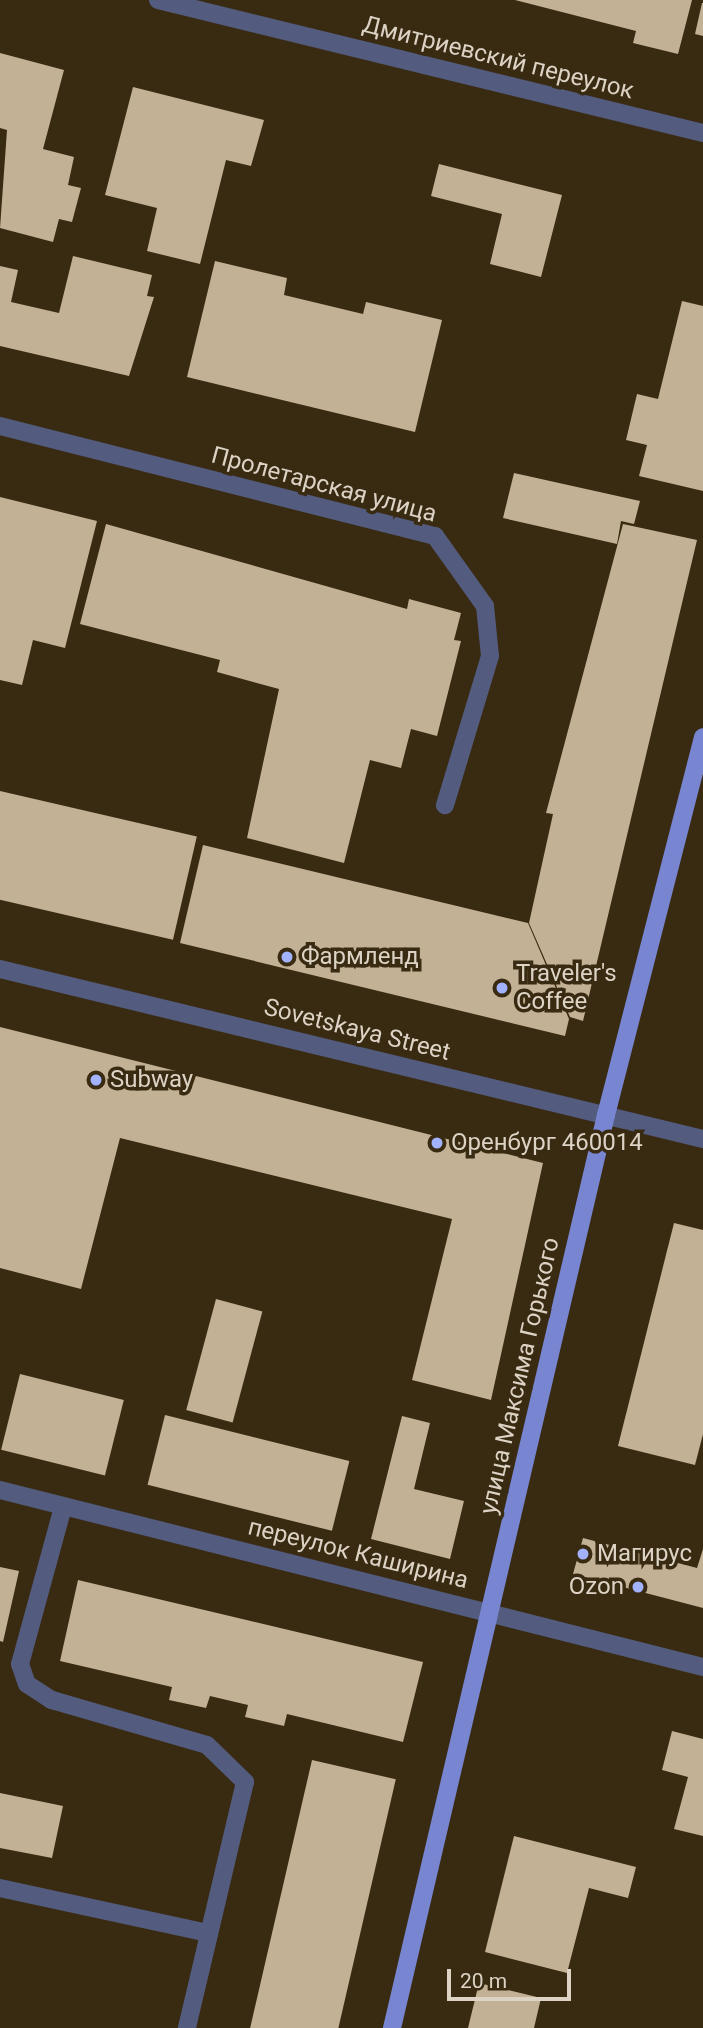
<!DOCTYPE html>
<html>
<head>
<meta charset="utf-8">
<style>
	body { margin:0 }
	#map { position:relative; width:703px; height:2028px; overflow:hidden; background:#392a12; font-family:Roboto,sans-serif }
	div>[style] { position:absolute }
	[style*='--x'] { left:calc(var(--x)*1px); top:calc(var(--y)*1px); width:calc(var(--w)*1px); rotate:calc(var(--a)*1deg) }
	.building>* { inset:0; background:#c3b195; transform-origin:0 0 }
	.minor>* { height:18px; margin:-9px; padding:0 9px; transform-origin:9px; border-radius:9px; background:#535b7f }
	.major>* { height:18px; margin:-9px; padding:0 9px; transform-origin:9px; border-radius:9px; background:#7886d1 }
	.dots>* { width:19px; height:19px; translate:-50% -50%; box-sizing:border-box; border:4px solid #392a12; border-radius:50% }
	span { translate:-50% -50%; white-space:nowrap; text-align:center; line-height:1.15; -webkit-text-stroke:7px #392a12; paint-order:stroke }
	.street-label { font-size:24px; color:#dcd3c5 }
	.poi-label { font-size:24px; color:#dcd3c5 }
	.left { translate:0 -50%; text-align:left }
	.right { translate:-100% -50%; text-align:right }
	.scale { position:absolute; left:447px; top:1969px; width:124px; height:32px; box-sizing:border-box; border:4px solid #dcd3c5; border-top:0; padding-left:9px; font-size:21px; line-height:24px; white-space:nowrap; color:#dcd3c5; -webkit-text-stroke:5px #392a12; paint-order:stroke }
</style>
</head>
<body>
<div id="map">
	<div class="building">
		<i style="clip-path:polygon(515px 0,692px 0,678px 54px,633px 43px,636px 31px)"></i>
		<i style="clip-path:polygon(702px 3px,703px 3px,703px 36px,695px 34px)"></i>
		<i style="clip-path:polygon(0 53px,64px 70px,43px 149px,74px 157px,68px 185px,81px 188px,72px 222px,59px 219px,53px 242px,0 228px,7px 130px,0 128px)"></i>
		<i style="clip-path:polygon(133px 87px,264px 120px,251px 166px,226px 160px,200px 264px,147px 251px,157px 208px,105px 195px)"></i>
		<i style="clip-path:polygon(439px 164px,562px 195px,541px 277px,490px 264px,502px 214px,431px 196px)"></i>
		<i style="clip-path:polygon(73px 256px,152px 275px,147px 296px,154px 297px,129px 376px,0 346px,0 266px,18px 270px,11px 302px,59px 313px)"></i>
		<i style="clip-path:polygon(215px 261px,287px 278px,284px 295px,363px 314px,366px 302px,442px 320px,415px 432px,187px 377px)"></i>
		<i style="clip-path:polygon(682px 301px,703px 306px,703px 491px,639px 476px,647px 445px,626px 440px,637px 394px,658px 399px)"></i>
		<i style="clip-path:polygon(514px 473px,640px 501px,634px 524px,621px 521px,617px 544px,503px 518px)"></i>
		<i style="clip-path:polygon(0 497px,97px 521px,65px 648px,33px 640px,22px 685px,0 680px)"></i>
		<i style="clip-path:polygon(106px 524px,407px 609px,409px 599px,461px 613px,454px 640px,461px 641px,437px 736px,411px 729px,401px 768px,370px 760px,344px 863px,247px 838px,279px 689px,217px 672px,220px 660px,80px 624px)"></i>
		<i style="clip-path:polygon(623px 524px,697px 540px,583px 1021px,570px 1017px,529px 923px,553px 814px,546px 813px)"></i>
		<i style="left:0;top:791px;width:202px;height:106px;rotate:13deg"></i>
		<i style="clip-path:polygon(203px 845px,528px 923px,569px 1019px,565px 1036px,180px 943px)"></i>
		<i style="clip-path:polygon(0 1027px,543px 1163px,491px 1400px,412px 1380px,452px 1219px,120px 1138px,81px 1289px,0 1268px)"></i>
		<i style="clip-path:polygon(674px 1223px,703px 1230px,703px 1434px,695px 1465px,618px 1446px)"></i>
		<i style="left:216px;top:1299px;width:48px;height:115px;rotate:15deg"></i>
		<i style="left:20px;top:1374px;width:107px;height:78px;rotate:14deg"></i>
		<i style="left:165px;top:1415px;width:190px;height:72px;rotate:14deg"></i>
		<i style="clip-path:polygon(402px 1416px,430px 1423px,414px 1489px,464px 1501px,450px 1559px,371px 1539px)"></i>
		<i style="clip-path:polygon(583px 1538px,697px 1568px,703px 1549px,703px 1608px,573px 1574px)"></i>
		<i style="clip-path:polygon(0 1567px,19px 1571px,3px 1642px,0 1641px)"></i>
		<i style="clip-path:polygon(78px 1580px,423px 1662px,403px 1742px,287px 1714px,284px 1726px,245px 1717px,248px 1705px,210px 1696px,206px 1708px,169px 1700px,172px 1687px,60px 1661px)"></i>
		<i style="clip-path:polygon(672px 1731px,703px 1739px,703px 1836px,674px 1829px,688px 1777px,662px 1770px)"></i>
		<i style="left:312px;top:1760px;width:86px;height:275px;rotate:13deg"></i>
		<i style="clip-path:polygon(0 1793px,63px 1806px,52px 1858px,0 1848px)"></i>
		<i style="clip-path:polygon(514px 1836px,636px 1867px,628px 1898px,589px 1888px,567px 1973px,485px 1952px)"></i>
		<i style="clip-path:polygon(479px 1983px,541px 1998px,534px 2028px,468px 2028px)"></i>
	</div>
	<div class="minor">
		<i style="--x:158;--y:0;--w:561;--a:13.71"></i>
		<i style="--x:0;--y:426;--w:449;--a:14.2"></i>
		<i style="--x:435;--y:536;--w:86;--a:54.5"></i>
		<i style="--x:485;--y:606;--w:50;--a:84.3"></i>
		<i style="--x:490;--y:656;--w:156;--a:106.8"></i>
		<i style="--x:0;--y:969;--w:723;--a:13.59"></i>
		<i style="--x:0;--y:1490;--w:725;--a:14.13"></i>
		<i style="--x:63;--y:1507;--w:163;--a:105.3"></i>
		<i style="--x:20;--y:1664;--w:21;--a:71"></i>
		<i style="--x:27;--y:1684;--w:30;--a:33"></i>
		<i style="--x:52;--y:1700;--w:161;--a:16.2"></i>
		<i style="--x:207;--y:1745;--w:53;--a:44.2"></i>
		<i style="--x:245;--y:1782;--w:253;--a:103.3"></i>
		<i style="--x:0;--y:1888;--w:214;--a:12.2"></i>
	</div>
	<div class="major">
		<i style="--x:392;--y:2028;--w:938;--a:-76.81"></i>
		<i style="--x:606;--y:1115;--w:390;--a:-75.6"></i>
	</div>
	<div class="dots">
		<i style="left:287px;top:957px;background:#a3b2fd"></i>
		<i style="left:502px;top:988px;background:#a3b2fd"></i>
		<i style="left:96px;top:1080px;background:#a3b2fd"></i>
		<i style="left:437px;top:1143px;background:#a3b2fd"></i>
		<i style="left:583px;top:1554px;background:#a3b2fd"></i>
		<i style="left:638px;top:1587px;background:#a3b2fd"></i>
	</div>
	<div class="street-label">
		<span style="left:498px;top:58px;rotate:14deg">Дмитриевский переулок</span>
		<span style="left:324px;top:485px;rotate:15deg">Пролетарская улица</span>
		<span style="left:357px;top:1030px;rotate:14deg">Sovetskaya Street</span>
		<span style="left:520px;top:1376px;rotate:-77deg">улица Максима Горького</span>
		<span style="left:358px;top:1554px;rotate:14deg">переулок Каширина</span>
	</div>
	<div class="poi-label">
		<span class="left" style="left:301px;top:957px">Фармленд</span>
		<span class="left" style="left:516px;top:988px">Traveler's<br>Coffee</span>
		<span class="left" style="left:110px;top:1080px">Subway</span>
		<span class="left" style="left:451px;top:1143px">Оренбург 460014</span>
		<span class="left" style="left:597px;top:1554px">Магирус</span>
		<span class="right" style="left:624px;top:1587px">Ozon</span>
	</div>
	<div class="scale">20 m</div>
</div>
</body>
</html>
